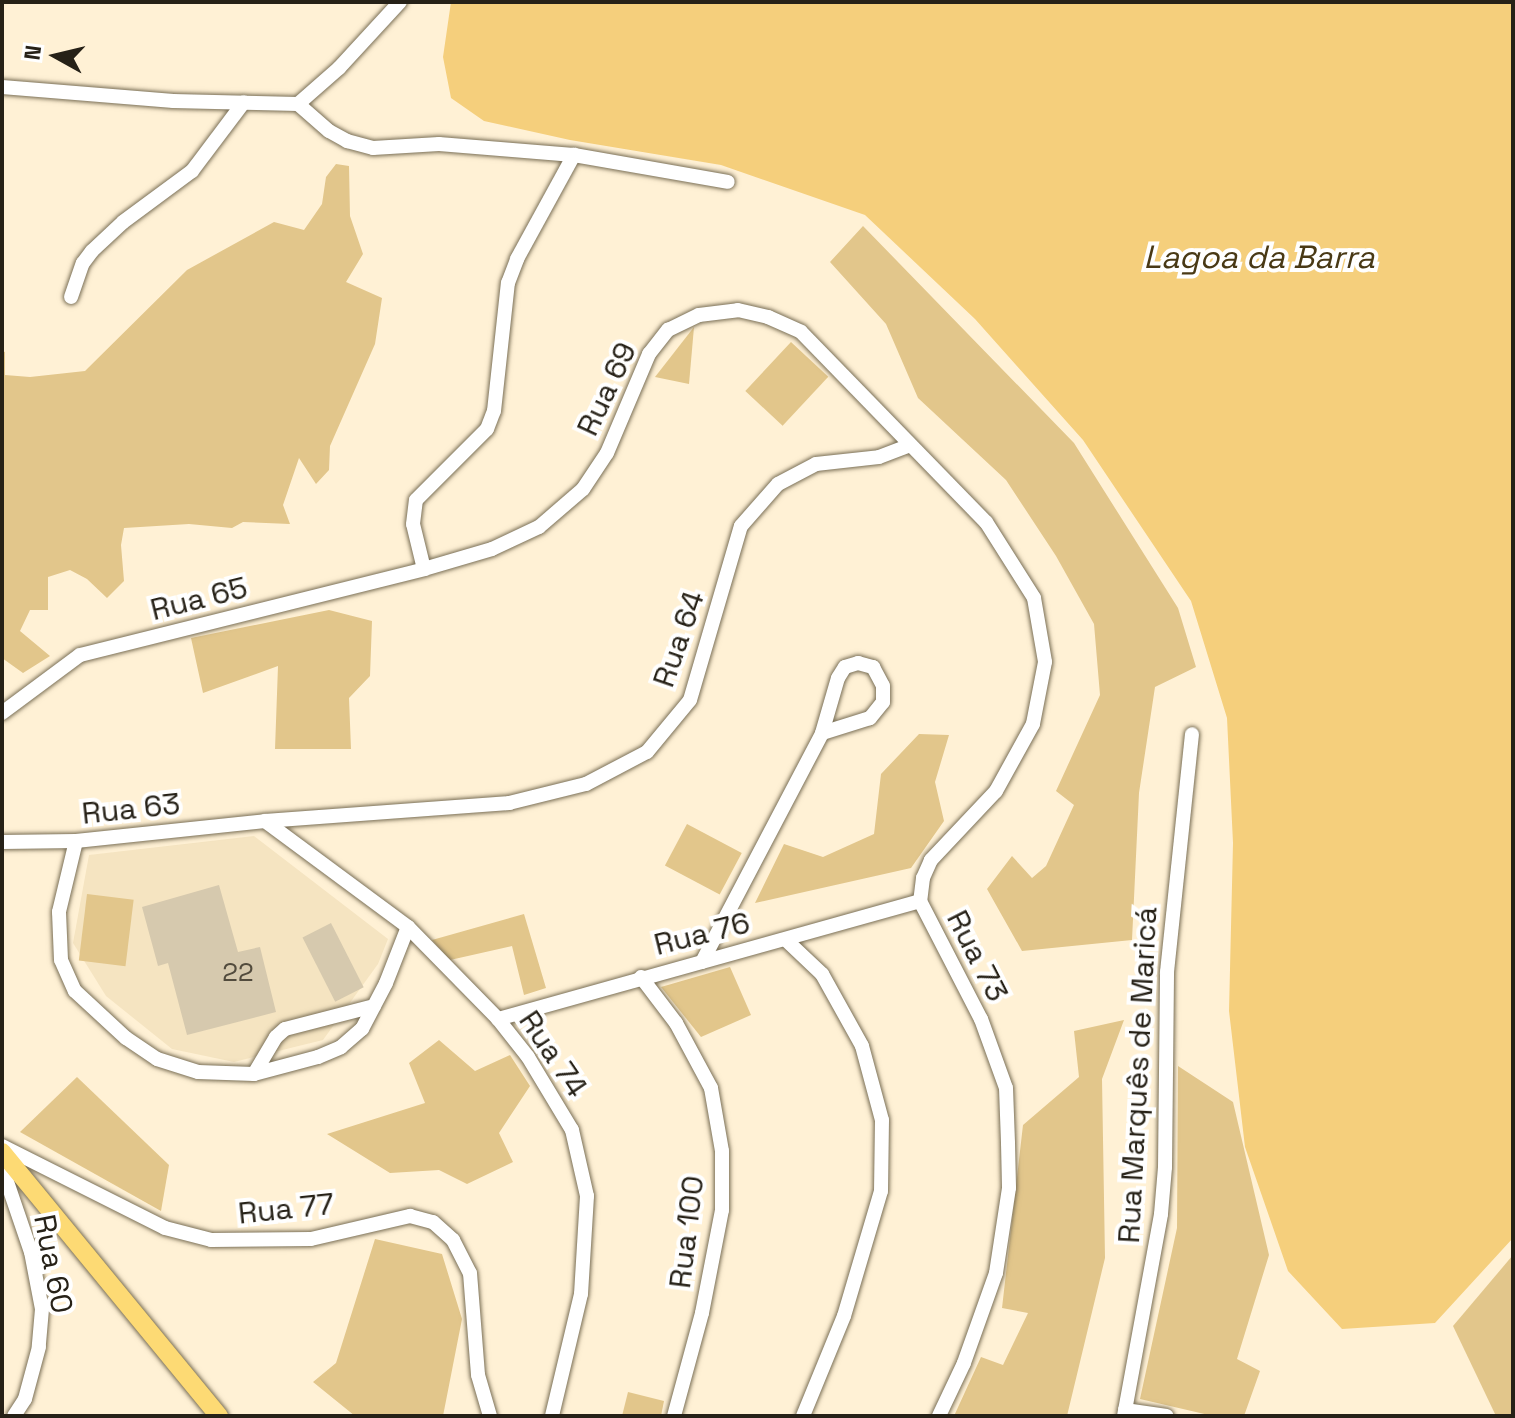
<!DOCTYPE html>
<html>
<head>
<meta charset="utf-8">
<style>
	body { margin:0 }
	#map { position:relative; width:1515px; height:1418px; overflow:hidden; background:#fff1d5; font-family:"Space Grotesk",sans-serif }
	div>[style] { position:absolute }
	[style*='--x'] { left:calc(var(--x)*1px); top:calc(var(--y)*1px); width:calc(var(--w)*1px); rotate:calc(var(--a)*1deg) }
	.built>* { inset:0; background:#f5e4c1 }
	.green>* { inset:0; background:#e2c68b; transform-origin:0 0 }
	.water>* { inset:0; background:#f5cf7c }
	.building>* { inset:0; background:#d6c9ae; transform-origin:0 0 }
	.roads { filter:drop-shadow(0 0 2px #7a6f56) drop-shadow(0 0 2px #7a6f56) }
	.minor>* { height:14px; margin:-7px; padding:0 7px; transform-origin:7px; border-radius:7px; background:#fff }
	.major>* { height:18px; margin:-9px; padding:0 9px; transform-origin:9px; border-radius:9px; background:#fdda74 }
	span { translate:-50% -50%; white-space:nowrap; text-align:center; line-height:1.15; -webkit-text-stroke:8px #fff; paint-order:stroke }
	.number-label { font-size:26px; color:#524b3d }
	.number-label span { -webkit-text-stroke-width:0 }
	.street-label { font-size:30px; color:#262117 }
	.water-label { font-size:32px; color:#493915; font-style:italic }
	.frame { position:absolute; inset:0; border:4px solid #262117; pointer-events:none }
	.north { position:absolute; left:16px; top:16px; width:80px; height:80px; -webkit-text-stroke:6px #fff; paint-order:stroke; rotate:278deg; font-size:22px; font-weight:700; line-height:32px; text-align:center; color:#262117 }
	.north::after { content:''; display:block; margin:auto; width:28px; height:36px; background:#262117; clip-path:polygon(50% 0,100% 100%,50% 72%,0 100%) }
</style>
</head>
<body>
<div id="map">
	<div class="built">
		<i style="clip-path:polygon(254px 836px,388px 939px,378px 964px,323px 1040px,234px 1062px,172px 1049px,106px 996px,73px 943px,89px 855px)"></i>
	</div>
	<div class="green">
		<i style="clip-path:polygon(336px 164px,349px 166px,350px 216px,363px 254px,346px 282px,382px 298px,375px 344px,330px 446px,329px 470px,316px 484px,299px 458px,283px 505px,290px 524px,243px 522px,232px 528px,189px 524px,124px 528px,121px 545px,124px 581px,107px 598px,87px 579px,70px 570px,48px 577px,48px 610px,30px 610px,20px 631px,50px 656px,23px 673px,2px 658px,2px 351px,5px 352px,5px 375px,30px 377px,85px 371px,187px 270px,274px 222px,304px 230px,322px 204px,326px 177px)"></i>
		<i style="clip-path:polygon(863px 226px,1074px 443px,1178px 608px,1196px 667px,1155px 687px,1139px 793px,1132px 940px,1022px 951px,987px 889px,1012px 856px,1032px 878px,1046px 866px,1074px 805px,1056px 791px,1100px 695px,1094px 624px,1056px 556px,1006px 480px,918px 398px,886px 324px,830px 262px)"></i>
		<i style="clip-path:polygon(694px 327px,689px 384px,655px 377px)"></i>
		<i style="left:791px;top:342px;width:51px;height:67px;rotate:43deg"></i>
		<i style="clip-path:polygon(329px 610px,372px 621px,370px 676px,349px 698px,351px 749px,275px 749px,278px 666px,203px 693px,191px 638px)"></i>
		<i style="clip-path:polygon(919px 734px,949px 735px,935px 782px,944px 821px,911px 868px,755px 903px,784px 844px,823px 857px,874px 834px,881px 774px)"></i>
		<i style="left:687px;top:824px;width:62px;height:47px;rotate:28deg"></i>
		<i style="left:87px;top:894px;width:47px;height:67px;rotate:7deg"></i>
		<i style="clip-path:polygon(524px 914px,546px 988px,524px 995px,512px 946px,450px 960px,432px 940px)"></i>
		<i style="clip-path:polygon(730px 967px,751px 1015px,701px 1037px,661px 987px)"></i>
		<i style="clip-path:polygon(1124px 1020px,1102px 1079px,1105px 1258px,1067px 1416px,954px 1416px,981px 1357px,1003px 1365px,1028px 1313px,1002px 1308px,1023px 1125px,1079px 1077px,1074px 1031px)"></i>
		<i style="clip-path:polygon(439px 1040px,475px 1071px,510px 1055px,530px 1086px,499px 1133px,513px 1162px,467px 1184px,439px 1170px,390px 1173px,327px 1134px,425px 1103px,409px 1063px)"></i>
		<i style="clip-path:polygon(1178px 1066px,1233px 1102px,1269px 1255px,1237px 1359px,1260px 1371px,1244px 1416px,1213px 1416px,1140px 1399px,1177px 1228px)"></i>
		<i style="clip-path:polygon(77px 1077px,169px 1165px,161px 1211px,20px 1132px)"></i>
		<i style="clip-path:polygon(375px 1239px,442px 1254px,462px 1319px,443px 1416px,355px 1416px,313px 1382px,336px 1363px)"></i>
		<i style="clip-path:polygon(1513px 1255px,1513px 1416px,1496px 1416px,1453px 1326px)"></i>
		<i style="clip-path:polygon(628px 1392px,664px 1401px,661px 1416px,622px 1416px)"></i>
	</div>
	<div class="water">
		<i style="clip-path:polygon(451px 2px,1513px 2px,1513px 1238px,1435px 1323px,1342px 1329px,1288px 1271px,1245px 1147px,1229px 1011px,1233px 843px,1227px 718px,1191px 601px,1083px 440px,975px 319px,865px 215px,721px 165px,570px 140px,484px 121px,451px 98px,443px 57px)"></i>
	</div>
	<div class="building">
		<i style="clip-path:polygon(219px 885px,238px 952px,260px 947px,276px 1012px,187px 1035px,168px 963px,158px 966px,142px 907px)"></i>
		<i style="left:331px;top:923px;width:72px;height:32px;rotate:63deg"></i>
	</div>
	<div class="roads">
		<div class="minor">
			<i style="--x:2;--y:87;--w:172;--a:4.7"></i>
			<i style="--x:173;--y:101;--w:125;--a:1.4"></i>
			<i style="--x:298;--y:104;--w:55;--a:-41.3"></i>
			<i style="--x:339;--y:68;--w:90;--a:-47.3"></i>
			<i style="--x:298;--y:104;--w:41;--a:41.1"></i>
			<i style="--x:329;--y:131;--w:21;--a:29"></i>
			<i style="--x:347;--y:141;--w:27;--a:15"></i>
			<i style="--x:373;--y:148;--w:66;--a:-3.5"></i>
			<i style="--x:439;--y:144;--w:135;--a:4.7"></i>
			<i style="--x:574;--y:155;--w:156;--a:9.9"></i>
			<i style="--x:71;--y:297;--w:36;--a:-71"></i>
			<i style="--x:83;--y:263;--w:15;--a:-53"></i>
			<i style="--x:92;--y:251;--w:42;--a:-43.1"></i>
			<i style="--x:123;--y:222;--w:86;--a:-36.5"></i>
			<i style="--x:192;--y:171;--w:86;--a:-53"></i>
			<i style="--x:424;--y:569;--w:46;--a:-103.7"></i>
			<i style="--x:413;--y:524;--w:24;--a:-83"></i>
			<i style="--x:416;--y:500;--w:100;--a:-45"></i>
			<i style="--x:487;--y:429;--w:19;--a:-69"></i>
			<i style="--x:494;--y:411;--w:129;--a:-83.8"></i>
			<i style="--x:508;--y:283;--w:26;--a:-69"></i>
			<i style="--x:517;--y:259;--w:119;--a:-61.3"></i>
			<i style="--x:2;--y:713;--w:97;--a:-36.6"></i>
			<i style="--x:80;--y:655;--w:355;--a:-14"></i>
			<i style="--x:424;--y:569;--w:71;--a:-16.4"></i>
			<i style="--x:492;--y:549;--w:52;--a:-25.1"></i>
			<i style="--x:539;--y:527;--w:58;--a:-40.8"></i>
			<i style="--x:583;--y:489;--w:43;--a:-56.3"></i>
			<i style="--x:607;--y:453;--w:108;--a:-67"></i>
			<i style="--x:649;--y:354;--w:31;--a:-52"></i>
			<i style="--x:668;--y:330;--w:34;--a:-26"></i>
			<i style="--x:699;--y:315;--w:39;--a:-7"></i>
			<i style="--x:738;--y:310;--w:31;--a:13"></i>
			<i style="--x:768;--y:317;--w:36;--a:24"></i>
			<i style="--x:801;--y:332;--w:265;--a:45.8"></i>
			<i style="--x:986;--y:522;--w:90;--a:57.7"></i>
			<i style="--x:1034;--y:598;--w:65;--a:80.2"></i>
			<i style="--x:1045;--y:662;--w:63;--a:101"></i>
			<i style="--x:1033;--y:724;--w:77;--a:118.9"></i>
			<i style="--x:996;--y:791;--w:95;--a:133.3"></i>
			<i style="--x:931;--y:860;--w:20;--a:114"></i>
			<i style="--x:923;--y:878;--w:23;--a:97"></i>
			<i style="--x:920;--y:901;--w:133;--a:62.7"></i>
			<i style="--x:981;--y:1019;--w:73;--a:70.1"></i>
			<i style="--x:1006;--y:1088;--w:55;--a:87.9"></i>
			<i style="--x:1008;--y:1143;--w:45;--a:88.7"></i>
			<i style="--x:1009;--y:1188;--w:86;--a:98.7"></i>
			<i style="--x:996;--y:1273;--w:96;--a:109.6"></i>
			<i style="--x:964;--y:1363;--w:59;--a:115.3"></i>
			<i style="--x:265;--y:821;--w:178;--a:36.5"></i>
			<i style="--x:408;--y:927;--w:129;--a:45.6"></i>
			<i style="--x:498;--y:1019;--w:48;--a:51.7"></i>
			<i style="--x:528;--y:1057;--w:85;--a:58.9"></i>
			<i style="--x:572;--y:1130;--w:68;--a:77.2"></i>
			<i style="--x:587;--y:1196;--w:98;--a:93.5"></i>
			<i style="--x:581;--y:1294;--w:125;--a:103.4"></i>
			<i style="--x:76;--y:841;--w:73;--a:103.5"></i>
			<i style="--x:59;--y:912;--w:48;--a:87.6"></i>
			<i style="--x:61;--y:960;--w:34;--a:66"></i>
			<i style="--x:75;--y:991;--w:69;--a:42.7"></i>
			<i style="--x:126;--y:1038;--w:37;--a:34"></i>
			<i style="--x:157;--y:1059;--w:43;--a:17.6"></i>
			<i style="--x:198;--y:1072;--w:56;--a:2"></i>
			<i style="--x:254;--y:1074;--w:66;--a:-14.9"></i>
			<i style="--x:318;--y:1057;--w:25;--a:-23"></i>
			<i style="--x:341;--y:1047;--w:28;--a:-41"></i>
			<i style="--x:362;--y:1029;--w:52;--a:-62.4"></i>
			<i style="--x:386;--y:983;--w:60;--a:-68.6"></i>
			<i style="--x:2;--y:842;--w:74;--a:-0.8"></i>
			<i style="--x:76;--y:841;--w:190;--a:-6"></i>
			<i style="--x:265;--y:821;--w:245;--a:-4.2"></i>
			<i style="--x:509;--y:803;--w:79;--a:-13.9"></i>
			<i style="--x:586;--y:784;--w:69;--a:-27.7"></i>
			<i style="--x:647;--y:752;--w:67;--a:-50.4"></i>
			<i style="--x:690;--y:700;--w:181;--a:-73.7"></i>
			<i style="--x:741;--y:526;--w:56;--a:-48.6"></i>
			<i style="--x:778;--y:484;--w:43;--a:-27.8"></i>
			<i style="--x:816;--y:464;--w:63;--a:-6.3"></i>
			<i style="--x:879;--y:457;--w:33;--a:-21"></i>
			<i style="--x:786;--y:940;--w:50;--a:43.4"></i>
			<i style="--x:822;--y:974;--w:82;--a:60.9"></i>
			<i style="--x:862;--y:1046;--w:77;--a:74.9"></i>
			<i style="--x:882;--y:1120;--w:71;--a:90.8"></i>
			<i style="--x:881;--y:1191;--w:130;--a:106.5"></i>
			<i style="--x:844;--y:1316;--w:108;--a:112.3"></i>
			<i style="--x:702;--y:962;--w:259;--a:-62.3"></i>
			<i style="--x:822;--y:733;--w:57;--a:-73.8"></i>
			<i style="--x:838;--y:678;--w:13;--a:-58"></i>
			<i style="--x:845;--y:667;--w:14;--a:-17"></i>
			<i style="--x:858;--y:663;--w:16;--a:15"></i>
			<i style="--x:873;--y:667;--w:21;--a:62"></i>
			<i style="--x:883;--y:686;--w:16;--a:90"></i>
			<i style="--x:883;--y:702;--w:21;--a:129"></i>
			<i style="--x:870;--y:718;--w:50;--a:162.6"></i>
			<i style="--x:641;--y:977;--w:58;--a:52.7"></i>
			<i style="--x:676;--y:1023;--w:74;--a:61.7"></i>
			<i style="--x:711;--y:1088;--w:64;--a:80.1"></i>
			<i style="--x:722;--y:1151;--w:59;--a:90"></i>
			<i style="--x:722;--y:1210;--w:105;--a:101"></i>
			<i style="--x:702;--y:1313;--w:107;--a:105.2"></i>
			<i style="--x:498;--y:1019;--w:438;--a:-15.6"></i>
			<i style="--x:254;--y:1074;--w:43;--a:-59.3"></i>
			<i style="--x:276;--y:1037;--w:12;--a:-42"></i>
			<i style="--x:285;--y:1029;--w:92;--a:-14.5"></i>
			<i style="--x:2;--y:1146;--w:182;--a:26.7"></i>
			<i style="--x:165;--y:1228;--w:48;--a:14.6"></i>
			<i style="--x:211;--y:1240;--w:100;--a:-0.6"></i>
			<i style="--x:311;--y:1239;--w:102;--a:-13.1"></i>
			<i style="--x:410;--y:1216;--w:24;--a:15"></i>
			<i style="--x:433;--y:1222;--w:27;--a:42"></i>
			<i style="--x:453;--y:1240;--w:37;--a:63"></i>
			<i style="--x:470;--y:1273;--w:102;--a:85.5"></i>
			<i style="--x:478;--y:1375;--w:43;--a:73.7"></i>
			<i style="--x:2;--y:1167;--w:90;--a:71.2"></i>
			<i style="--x:31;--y:1252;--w:58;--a:79.1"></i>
			<i style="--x:42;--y:1309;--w:38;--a:95"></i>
			<i style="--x:39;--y:1347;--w:54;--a:105.1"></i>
			<i style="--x:25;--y:1399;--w:20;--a:123"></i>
			<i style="--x:1125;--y:1410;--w:42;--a:8.1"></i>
			<i style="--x:1124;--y:1416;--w:205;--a:-79.6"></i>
			<i style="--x:1161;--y:1214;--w:47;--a:-85.1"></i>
			<i style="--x:1165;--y:1167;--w:195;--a:-89.4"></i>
			<i style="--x:1167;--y:972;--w:239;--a:-84"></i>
		</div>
		<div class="major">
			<i style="--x:2;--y:1152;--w:342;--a:50.6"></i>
		</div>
	</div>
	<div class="number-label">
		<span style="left:238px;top:973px">22</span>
	</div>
	<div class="street-label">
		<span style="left:607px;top:389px;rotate:-65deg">Rua 69</span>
		<span style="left:199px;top:599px;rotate:-14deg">Rua 65</span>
		<span style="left:679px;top:639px;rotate:-71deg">Rua 64</span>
		<span style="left:131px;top:809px;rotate:-6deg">Rua 63</span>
		<span style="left:702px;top:934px;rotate:-14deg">Rua 76</span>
		<span style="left:977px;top:956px;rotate:63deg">Rua 73</span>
		<span style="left:553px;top:1054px;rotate:56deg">Rua 74</span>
		<span style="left:1138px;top:1075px;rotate:-87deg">Rua Marquês de Maricá</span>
		<span style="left:286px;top:1209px;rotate:-6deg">Rua 77</span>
		<span style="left:687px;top:1232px;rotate:-83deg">Rua 100</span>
		<span style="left:53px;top:1264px;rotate:79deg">Rua 60</span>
	</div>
	<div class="water-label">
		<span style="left:1259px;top:257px">Lagoa da Barra</span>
	</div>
	<div class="frame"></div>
	<div class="north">N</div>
</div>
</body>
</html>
